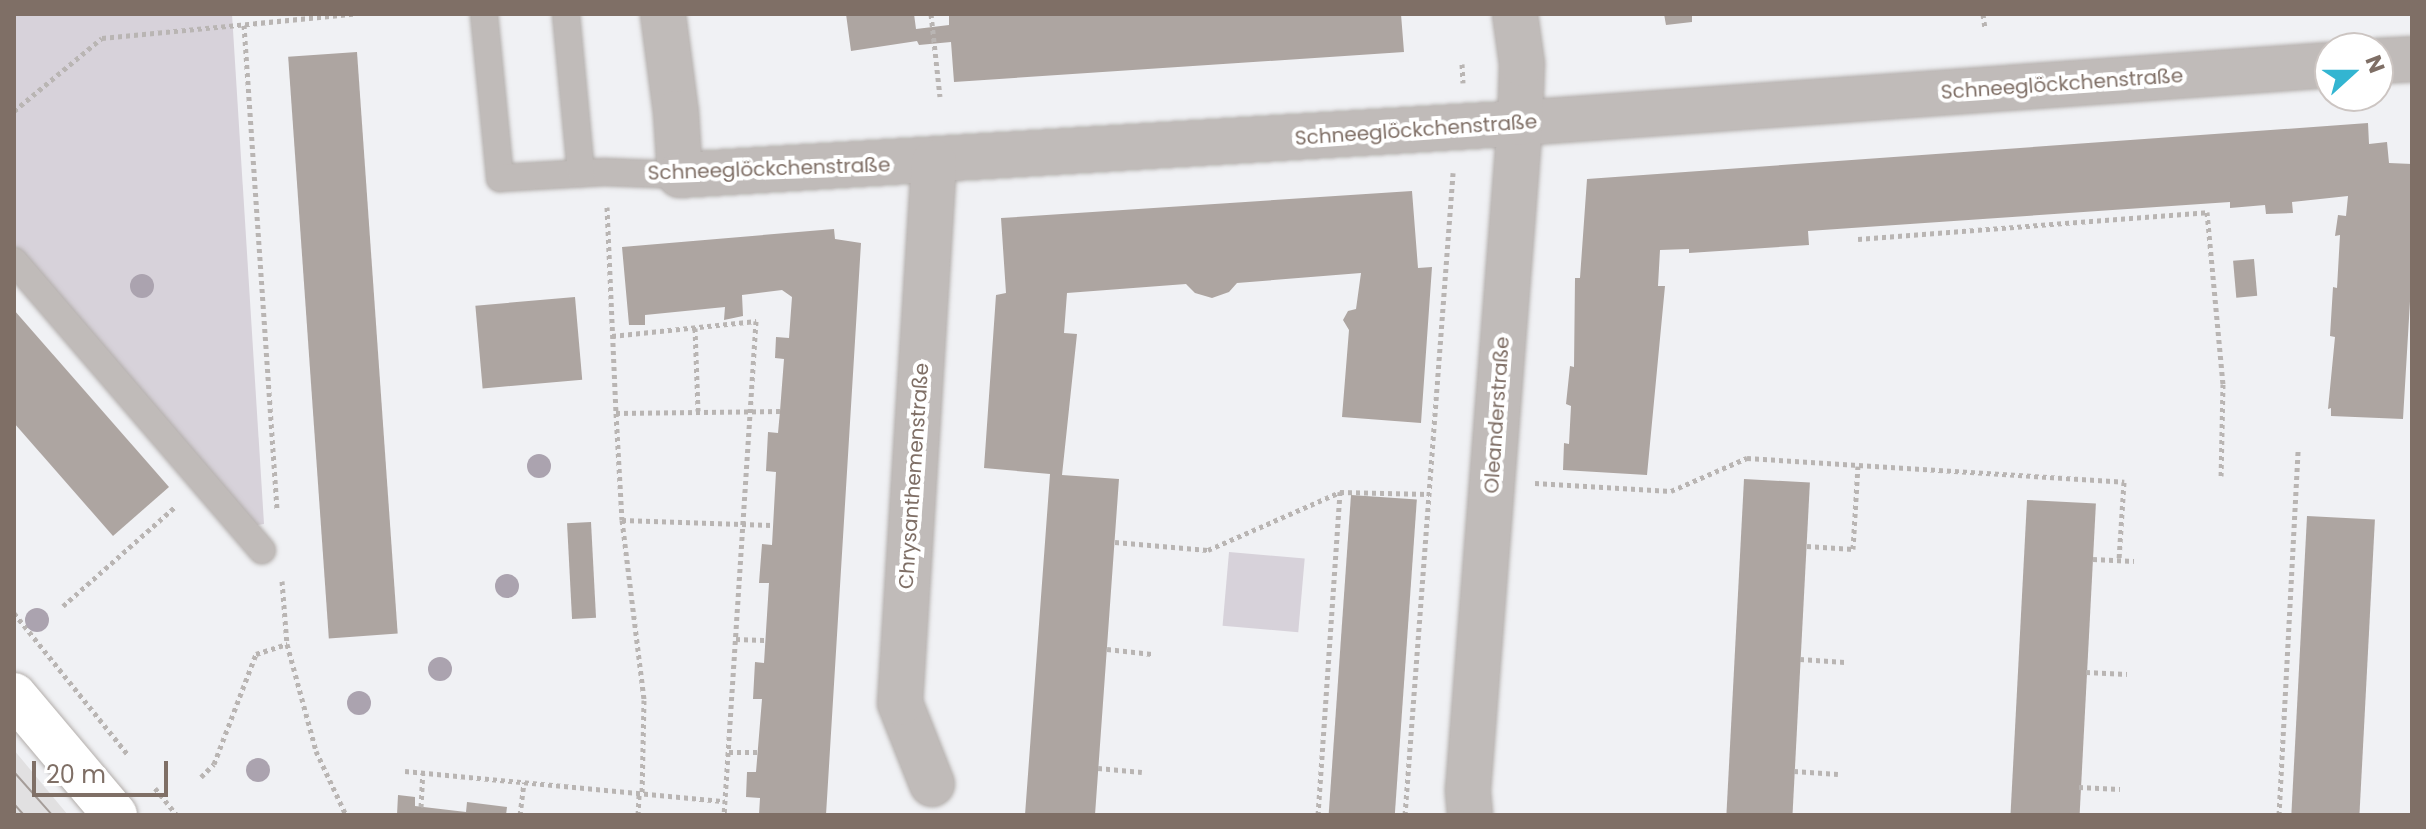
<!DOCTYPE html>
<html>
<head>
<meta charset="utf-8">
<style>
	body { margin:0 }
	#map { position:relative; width:2426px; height:829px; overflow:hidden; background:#f0f1f4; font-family:Poppins,sans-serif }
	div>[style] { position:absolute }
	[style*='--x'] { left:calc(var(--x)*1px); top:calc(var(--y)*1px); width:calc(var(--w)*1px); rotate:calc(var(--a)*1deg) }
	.built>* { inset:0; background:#e1e0e1 }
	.green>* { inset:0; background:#d7d2da; transform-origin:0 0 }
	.building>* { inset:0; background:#ada5a1; transform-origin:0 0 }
	.path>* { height:5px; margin-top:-2.5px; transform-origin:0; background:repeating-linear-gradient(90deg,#b9b5b3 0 4px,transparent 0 8px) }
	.roads { filter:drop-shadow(0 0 2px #b3aeab) drop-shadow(0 0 2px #b3aeab) }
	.lane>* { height:26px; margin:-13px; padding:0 13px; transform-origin:13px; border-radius:13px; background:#c0bbb9 }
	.street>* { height:44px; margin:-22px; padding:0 22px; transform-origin:22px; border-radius:22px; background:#c0bbb9 }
	.primary>* { height:44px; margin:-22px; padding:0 22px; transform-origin:22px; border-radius:22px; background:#fff }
	.tram>* { height:2px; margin:-1px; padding:0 1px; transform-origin:1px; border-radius:1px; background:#a59d99 }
	.trees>* { width:24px; height:24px; margin:-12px; border-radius:50%; background:#aba3af }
	span { translate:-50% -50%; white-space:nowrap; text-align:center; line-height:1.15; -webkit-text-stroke:8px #fff; paint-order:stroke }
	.street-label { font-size:20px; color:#7f6f66 }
	.frame { position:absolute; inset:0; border:16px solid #7f6f66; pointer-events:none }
	.north { position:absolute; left:2314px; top:32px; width:80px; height:80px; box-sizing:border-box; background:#fff; border:2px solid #ccc5c2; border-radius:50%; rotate:69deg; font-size:22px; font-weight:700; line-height:32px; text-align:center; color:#7f6f66 }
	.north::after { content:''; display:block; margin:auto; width:28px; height:36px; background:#33b5d1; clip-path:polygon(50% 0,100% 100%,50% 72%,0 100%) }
	.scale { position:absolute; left:32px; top:761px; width:136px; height:36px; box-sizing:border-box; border:4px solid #7f6f66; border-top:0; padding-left:10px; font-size:24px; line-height:28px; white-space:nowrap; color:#7f6f66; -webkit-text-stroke:6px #fff; paint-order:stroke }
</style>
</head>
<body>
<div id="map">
	<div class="built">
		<i style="clip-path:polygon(14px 750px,68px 815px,14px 815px)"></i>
	</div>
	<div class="green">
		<i style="clip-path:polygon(14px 14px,232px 14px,264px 524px,251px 526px,14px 245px)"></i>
		<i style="left:1229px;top:552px;width:76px;height:74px;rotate:5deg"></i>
	</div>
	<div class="building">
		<i style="clip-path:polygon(846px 14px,914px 14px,916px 29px,949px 25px,949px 14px,1401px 14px,1404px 52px,954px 82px,951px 42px,919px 45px,917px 41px,851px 51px)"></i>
		<i style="clip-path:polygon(1664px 14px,1692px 14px,1692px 22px,1666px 25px)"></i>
		<i style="left:357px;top:52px;width:583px;height:69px;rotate:86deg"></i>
		<i style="clip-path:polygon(2368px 123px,2369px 144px,2387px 142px,2389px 163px,2412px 164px,2412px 268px,2403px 419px,2331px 416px,2331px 408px,2328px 409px,2335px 337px,2330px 336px,2333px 287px,2337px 288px,2340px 235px,2335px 236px,2338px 215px,2346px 216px,2348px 196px,2292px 202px,2293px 213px,2266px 214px,2265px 205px,2230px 208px,2230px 202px,1808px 231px,1809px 245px,1689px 253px,1689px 249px,1660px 250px,1658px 286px,1665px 286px,1647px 475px,1563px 470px,1564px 443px,1569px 444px,1571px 406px,1566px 404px,1570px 366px,1574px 367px,1575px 278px,1580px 278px,1587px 179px)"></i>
		<i style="clip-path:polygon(1412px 191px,1418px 268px,1432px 267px,1421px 423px,1342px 417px,1349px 330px,1343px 320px,1348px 311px,1356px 309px,1361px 273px,1237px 283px,1229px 292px,1212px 298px,1195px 293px,1186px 284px,1067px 293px,1064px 333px,1077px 334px,1062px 475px,1119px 479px,1095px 815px,1025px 815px,1050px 474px,984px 468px,996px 295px,1006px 293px,1001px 218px)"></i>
		<i style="clip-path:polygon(834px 229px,835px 239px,861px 243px,826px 815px,759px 815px,760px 798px,746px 797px,747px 772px,756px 772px,762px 699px,753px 699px,755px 662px,764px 663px,769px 583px,759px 583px,762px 544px,772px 545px,776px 472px,766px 471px,768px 432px,778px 433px,780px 411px,784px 359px,775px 358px,776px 337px,789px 338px,792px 297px,782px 290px,742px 295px,743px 316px,724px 320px,725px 307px,645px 315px,645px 325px,629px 325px,622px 247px)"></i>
		<i style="left:2254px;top:259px;width:37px;height:21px;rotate:85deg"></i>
		<i style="left:575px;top:297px;width:83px;height:100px;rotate:85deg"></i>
		<i style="clip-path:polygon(14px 310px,169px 487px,113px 536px,14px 423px)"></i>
		<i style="left:1744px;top:479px;width:66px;height:336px;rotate:3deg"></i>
		<i style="left:1351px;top:495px;width:66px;height:321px;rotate:4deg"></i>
		<i style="left:2027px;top:500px;width:69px;height:316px;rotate:3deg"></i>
		<i style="left:2307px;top:516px;width:68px;height:299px;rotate:3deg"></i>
		<i style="left:591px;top:522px;width:96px;height:24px;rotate:87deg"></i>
		<i style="clip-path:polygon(398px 795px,415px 797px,415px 806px,466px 812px,467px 802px,507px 807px,506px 815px,397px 815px)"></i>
	</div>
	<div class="path">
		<i style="--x:931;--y:14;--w:83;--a:83.8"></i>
		<i style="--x:1983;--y:14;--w:15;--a:82"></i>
		<i style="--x:244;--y:25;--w:487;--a:86.1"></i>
		<i style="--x:1462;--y:64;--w:19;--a:87"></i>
		<i style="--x:14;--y:111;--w:114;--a:-39.7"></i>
		<i style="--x:102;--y:38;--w:252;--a:-5.5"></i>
		<i style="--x:607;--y:207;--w:206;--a:87.5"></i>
		<i style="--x:616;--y:413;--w:164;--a:-0.7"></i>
		<i style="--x:1858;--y:239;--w:350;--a:-4.4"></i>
		<i style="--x:2207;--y:212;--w:173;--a:84.7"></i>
		<i style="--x:2223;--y:384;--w:92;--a:91.2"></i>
		<i style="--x:695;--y:328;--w:83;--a:87.9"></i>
		<i style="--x:612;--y:336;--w:145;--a:-5.9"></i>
		<i style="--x:756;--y:321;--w:495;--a:93.7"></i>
		<i style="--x:616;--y:413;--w:107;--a:86.8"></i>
		<i style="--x:622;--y:520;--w:181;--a:83"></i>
		<i style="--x:644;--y:700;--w:94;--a:91.2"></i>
		<i style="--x:1535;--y:483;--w:136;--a:3.4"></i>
		<i style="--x:1671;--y:491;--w:83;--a:-23.5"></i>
		<i style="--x:1747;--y:458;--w:378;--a:3.6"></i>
		<i style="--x:2124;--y:482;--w:78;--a:93.7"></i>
		<i style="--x:622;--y:520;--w:151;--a:1.9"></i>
		<i style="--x:1115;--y:542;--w:93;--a:4.9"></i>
		<i style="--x:1208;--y:550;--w:144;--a:-23.7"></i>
		<i style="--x:1340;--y:492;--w:89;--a:1.3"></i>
		<i style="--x:1807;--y:546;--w:46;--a:3.7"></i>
		<i style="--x:1853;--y:549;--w:83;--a:-86.6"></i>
		<i style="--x:2093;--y:559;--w:41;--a:2.8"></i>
		<i style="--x:282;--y:581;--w:63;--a:85.5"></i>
		<i style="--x:287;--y:644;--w:111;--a:74.8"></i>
		<i style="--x:316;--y:751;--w:71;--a:64.9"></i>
		<i style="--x:63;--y:606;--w:151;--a:-41.5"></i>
		<i style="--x:14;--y:613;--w:182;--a:51.2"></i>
		<i style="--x:736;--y:639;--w:29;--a:2"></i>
		<i style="--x:1107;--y:649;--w:45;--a:6.3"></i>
		<i style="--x:1800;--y:659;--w:45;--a:3.8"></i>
		<i style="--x:2086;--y:672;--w:41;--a:2.8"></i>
		<i style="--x:729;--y:752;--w:29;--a:0"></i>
		<i style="--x:1098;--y:768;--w:44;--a:5.2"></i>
		<i style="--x:405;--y:771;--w:321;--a:5.4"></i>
		<i style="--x:1794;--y:771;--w:44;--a:3.9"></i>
		<i style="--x:201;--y:777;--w:18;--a:-45"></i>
		<i style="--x:214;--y:764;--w:118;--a:-69.1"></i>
		<i style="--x:256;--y:654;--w:33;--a:-18"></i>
		<i style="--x:2079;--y:787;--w:41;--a:2.8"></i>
		<i style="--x:155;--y:788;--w:35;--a:51"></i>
		<i style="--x:421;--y:807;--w:34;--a:-87"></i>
		<i style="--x:520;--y:815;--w:33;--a:-83"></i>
		<i style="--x:638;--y:815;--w:21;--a:-87"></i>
		<i style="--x:1318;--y:815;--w:324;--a:-86.1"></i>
		<i style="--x:1405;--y:815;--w:644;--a:-85.72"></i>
		<i style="--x:2279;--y:815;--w:365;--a:-87"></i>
	</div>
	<div class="roads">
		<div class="lane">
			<i style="--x:484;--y:14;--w:165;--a:84.4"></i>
			<i style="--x:500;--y:178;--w:104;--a:-3.3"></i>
			<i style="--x:604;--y:172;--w:76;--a:2.3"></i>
			<i style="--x:566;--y:14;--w:160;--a:84.6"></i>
			<i style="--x:14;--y:261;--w:381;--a:49.4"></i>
		</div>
		<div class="street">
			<i style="--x:663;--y:14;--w:100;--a:82.5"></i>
			<i style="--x:676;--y:113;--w:62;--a:86.3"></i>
			<i style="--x:680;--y:175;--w:842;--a:-3.54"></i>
			<i style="--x:1520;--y:123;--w:812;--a:-4.1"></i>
			<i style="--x:2378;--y:61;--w:34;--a:-3"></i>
			<i style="--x:932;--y:784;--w:87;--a:-111.6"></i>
			<i style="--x:900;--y:703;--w:542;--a:-86.4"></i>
			<i style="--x:1470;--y:815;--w:25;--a:-95"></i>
			<i style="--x:1468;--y:790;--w:669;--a:-85.54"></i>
			<i style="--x:1520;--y:123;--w:59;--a:-88.1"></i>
			<i style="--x:1522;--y:64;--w:50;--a:-98"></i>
		</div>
		<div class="primary">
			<i style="--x:14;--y:695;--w:157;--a:49.9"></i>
		</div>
	</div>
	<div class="tram">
		<i style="--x:14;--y:772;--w:57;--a:48.5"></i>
		<i style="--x:14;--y:804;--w:15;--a:48"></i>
	</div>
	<div class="trees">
		<i style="left:142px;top:286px"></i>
		<i style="left:539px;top:466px"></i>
		<i style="left:507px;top:586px"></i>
		<i style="left:37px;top:620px"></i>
		<i style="left:440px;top:669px"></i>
		<i style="left:359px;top:703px"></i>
		<i style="left:258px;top:770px"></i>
	</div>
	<div class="street-label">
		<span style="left:2062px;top:84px;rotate:-4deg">Schneeglöckchenstraße</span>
		<span style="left:1416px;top:130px;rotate:-4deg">Schneeglöckchenstraße</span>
		<span style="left:769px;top:169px;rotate:-2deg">Schneeglöckchenstraße</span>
		<span style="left:1497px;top:415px;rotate:-86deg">Oleanderstraße</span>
		<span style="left:914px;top:476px;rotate:-86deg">Chrysanthemenstraße</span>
	</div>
	<div class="frame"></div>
	<div class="north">N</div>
	<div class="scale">20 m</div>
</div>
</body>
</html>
